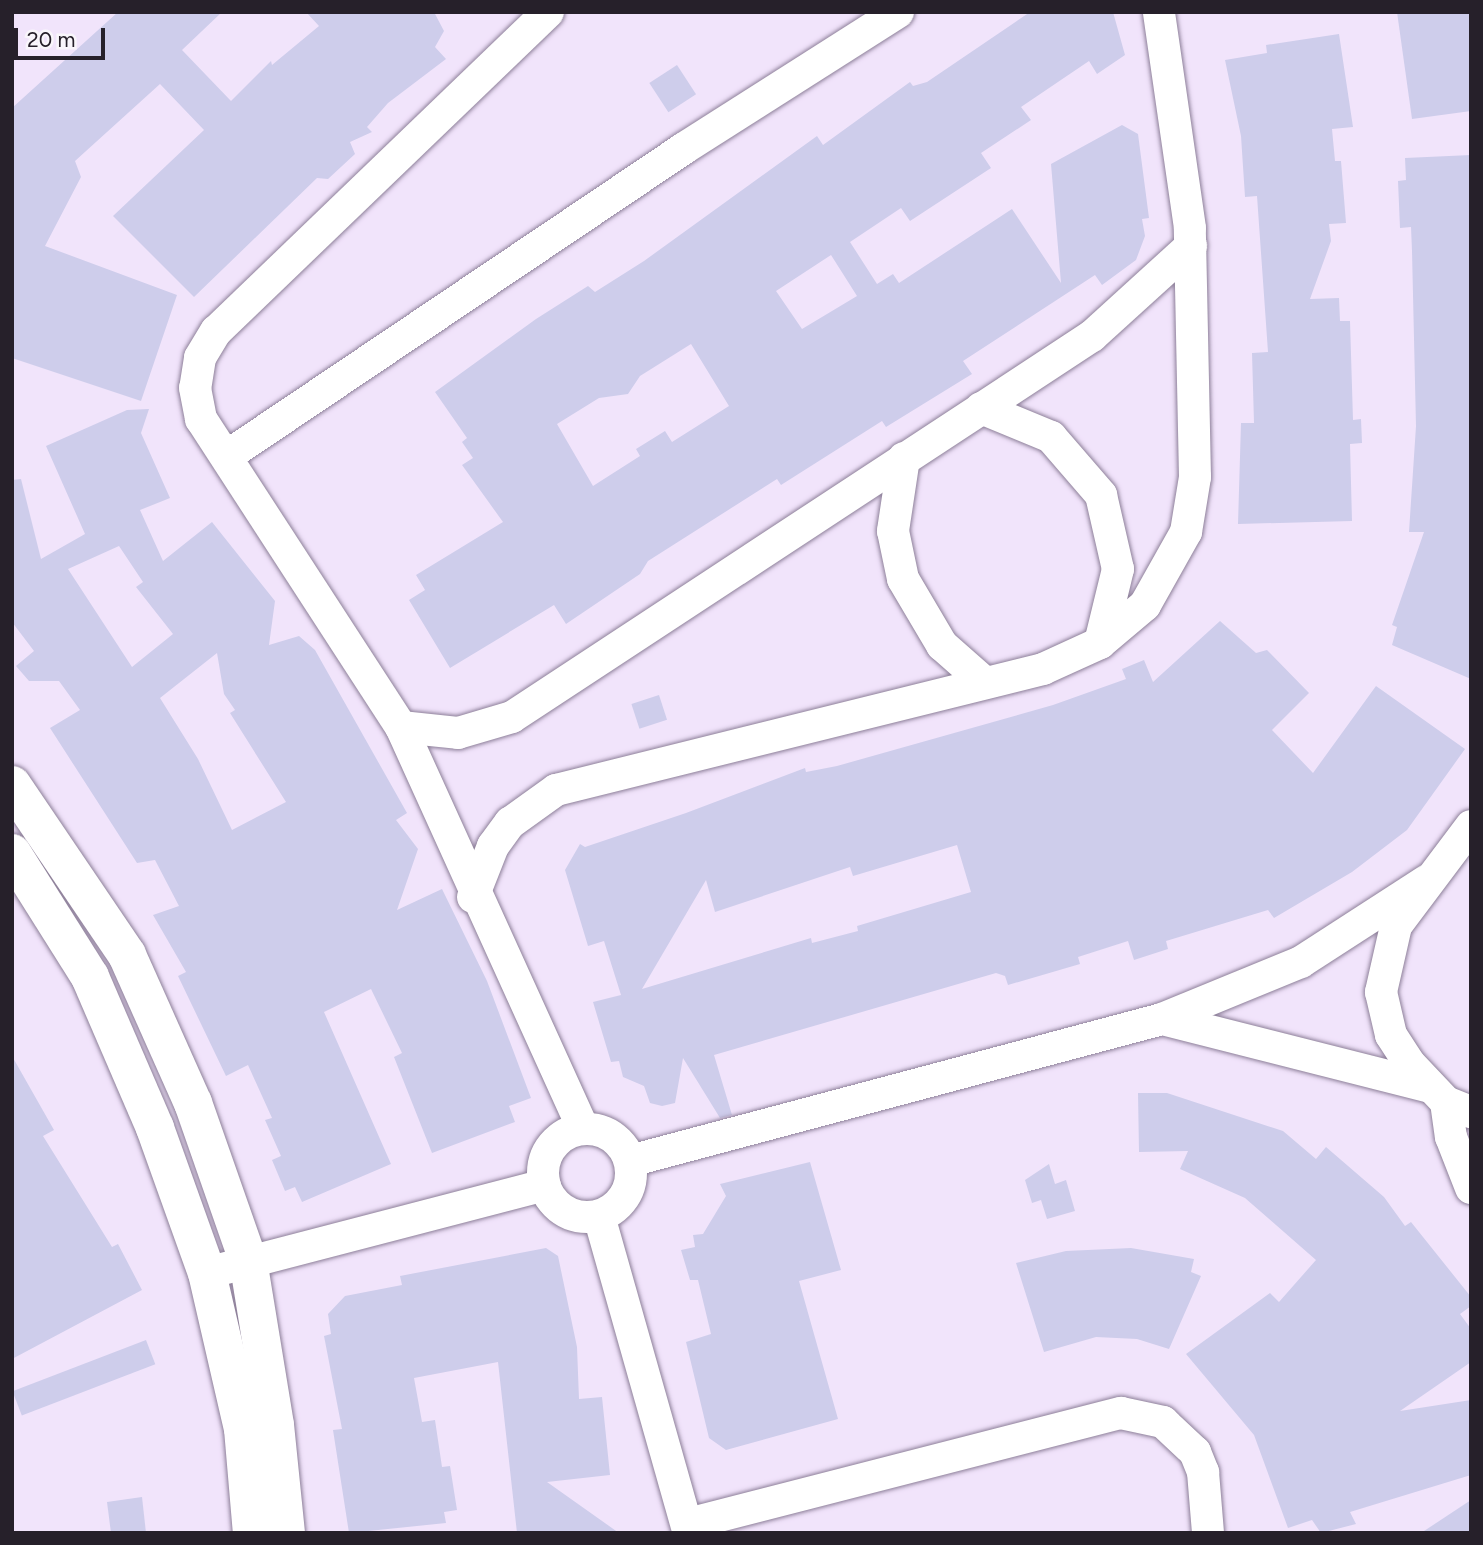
<!DOCTYPE html>
<html>
<head>
<meta charset="utf-8">
<style>
	body { margin:0 }
	#map { position:relative; width:1483px; height:1545px; overflow:hidden; background:#f1e4fb; font-family:Figtree,sans-serif }
	div>[style] { position:absolute }
	[style*='--x'] { left:calc(var(--x)*1px); top:calc(var(--y)*1px); width:calc(var(--w)*1px); rotate:calc(var(--a)*1deg) }
	.building>* { inset:0; background:#cecdeb; transform-origin:0 0 }
	.roads { filter:drop-shadow(0 0 2px #8d7f99) drop-shadow(0 0 2px #8d7f99) }
	.minor>* { height:32px; margin:-16px; padding:0 16px; transform-origin:16px; border-radius:16px; background:#fff }
	.minor>.ring { margin:-16px; padding:0; box-sizing:content-box; background:none; border:32px solid #fff; border-radius:50% }
	.tertiary>* { height:38px; margin:-19px; padding:0 19px; transform-origin:19px; border-radius:19px; background:#fff }
	span { translate:-50% -50%; white-space:nowrap; text-align:center; line-height:1.15; -webkit-text-stroke:7px #f9f6fb; paint-order:stroke }
	.frame { position:absolute; inset:0; border:14px solid #26202a; pointer-events:none }
	.scale { position:absolute; left:14px; top:28px; width:91px; height:32px; box-sizing:border-box; border:4px solid #26202a; border-top:0; padding-left:9px; font-size:21px; line-height:24px; white-space:nowrap; color:#26202a; -webkit-text-stroke:5px #f9f6fb; paint-order:stroke }
</style>
</head>
<body>
<div id="map">
	<div class="building">
		<i style="clip-path:polygon(118px 12px,222px 12px,182px 50px,231px 101px,271px 61px,272px 65px,319px 26px,306px 12px,434px 12px,444px 31px,435px 47px,446px 59px,388px 103px,367px 127px,372px 132px,350px 142px,355px 154px,328px 179px,317px 178px,194px 297px,113px 216px,204px 130px,160px 84px,75px 161px,81px 177px,45px 246px,177px 295px,141px 401px,12px 358px,12px 108px)"></i>
		<i style="clip-path:polygon(evenodd,1030px 12px,1113px 12px,1125px 55px,1097px 74px,1089px 61px,1021px 107px,1031px 120px,981px 153px,991px 168px,910px 221px,901px 208px,850px 242px,877px 284px,893px 274px,899px 283px,1012px 209px,1061px 283px,1051px 164px,1122px 125px,1138px 134px,1149px 218px,1142px 219px,1145px 236px,1136px 260px,1102px 285px,1095px 275px,963px 361px,972px 374px,886px 427px,882px 421px,781px 485px,777px 479px,648px 561px,640px 574px,566px 624px,554px 605px,450px 668px,409px 600px,425px 590px,416px 575px,503px 522px,462px 465px,473px 458px,462px 442px,467px 438px,435px 392px,536px 319px,588px 286px,595px 292px,644px 261px,817px 136px,823px 145px,910px 82px,913px 86px,927px 82px,1030px 12px,831px 255px,857px 296px,802px 329px,776px 291px,831px 255px,1030px 12px,691px 344px,729px 406px,672px 442px,665px 431px,636px 449px,640px 456px,593px 486px,557px 424px,599px 398px,628px 394px,640px 376px,691px 344px)"></i>
		<i style="clip-path:polygon(1397px 12px,1471px 12px,1471px 111px,1412px 119px)"></i>
		<i style="clip-path:polygon(1339px 34px,1353px 127px,1332px 129px,1335px 161px,1341px 161px,1346px 223px,1329px 224px,1331px 241px,1310px 299px,1339px 298px,1340px 321px,1350px 321px,1353px 420px,1361px 419px,1362px 443px,1350px 444px,1352px 521px,1238px 524px,1241px 423px,1254px 423px,1252px 353px,1268px 352px,1257px 196px,1245px 197px,1241px 136px,1225px 60px,1267px 53px,1266px 45px)"></i>
		<i style="left:677px;top:65px;width:35px;height:33px;rotate:57deg"></i>
		<i style="clip-path:polygon(1471px 155px,1471px 679px,1392px 645px,1397px 627px,1392px 625px,1424px 532px,1409px 532px,1416px 426px,1412px 251px,1411px 227px,1400px 228px,1398px 181px,1406px 180px,1405px 158px)"></i>
		<i style="clip-path:polygon(evenodd,149px 409px,141px 433px,170px 498px,140px 510px,163px 561px,212px 522px,275px 601px,269px 645px,299px 636px,315px 650px,407px 813px,396px 820px,418px 849px,397px 910px,442px 889px,487px 981px,531px 1098px,509px 1106px,515px 1122px,432px 1153px,394px 1057px,402px 1053px,371px 989px,324px 1012px,391px 1164px,302px 1202px,295px 1187px,285px 1191px,272px 1160px,281px 1156px,265px 1120px,272px 1118px,248px 1065px,226px 1076px,178px 976px,186px 972px,153px 915px,179px 906px,155px 860px,137px 863px,50px 728px,80px 710px,59px 681px,29px 681px,16px 666px,34px 651px,12px 622px,12px 480px,21px 479px,41px 559px,85px 534px,46px 446px,127px 410px,149px 409px,119px 546px,143px 582px,136px 587px,173px 634px,132px 667px,68px 569px,119px 546px,149px 409px,217px 653px,224px 694px,235px 710px,230px 713px,286px 802px,232px 830px,198px 759px,160px 698px,217px 653px)"></i>
		<i style="clip-path:polygon(evenodd,1220px 621px,1256px 653px,1267px 650px,1309px 693px,1272px 730px,1313px 773px,1376px 686px,1465px 749px,1407px 830px,1352px 872px,1274px 918px,1268px 910px,1166px 941px,1168px 949px,1134px 960px,1128px 941px,1078px 957px,1080px 964px,1008px 985px,1005px 976px,996px 973px,714px 1055px,732px 1115px,720px 1118px,683px 1058px,675px 1103px,662px 1106px,650px 1103px,644px 1086px,623px 1077px,619px 1061px,611px 1062px,593px 1002px,621px 995px,604px 941px,588px 946px,565px 870px,580px 844px,585px 847px,686px 813px,805px 768px,806px 772px,837px 766px,1053px 705px,1126px 679px,1122px 669px,1144px 660px,1153px 682px,1220px 621px,957px 845px,971px 892px,857px 926px,858px 931px,812px 943px,811px 938px,642px 989px,706px 880px,715px 912px,850px 867px,853px 876px,957px 845px)"></i>
		<i style="left:659px;top:695px;width:26px;height:29px;rotate:72deg"></i>
		<i style="clip-path:polygon(12px 1056px,54px 1130px,43px 1136px,112px 1247px,118px 1244px,142px 1290px,12px 1359px)"></i>
		<i style="clip-path:polygon(1138px 1093px,1167px 1093px,1283px 1131px,1316px 1159px,1326px 1147px,1384px 1197px,1405px 1226px,1411px 1222px,1471px 1297px,1471px 1306px,1460px 1314px,1471px 1329px,1471px 1362px,1400px 1411px,1471px 1400px,1471px 1475px,1350px 1512px,1356px 1524px,1321px 1533px,1312px 1520px,1288px 1528px,1254px 1435px,1186px 1354px,1270px 1293px,1279px 1302px,1316px 1260px,1245px 1198px,1180px 1169px,1188px 1151px,1139px 1152px)"></i>
		<i style="clip-path:polygon(810px 1162px,841px 1270px,799px 1281px,838px 1419px,726px 1450px,709px 1438px,687px 1346px,686px 1342px,711px 1334px,698px 1280px,690px 1280px,681px 1250px,695px 1247px,693px 1235px,703px 1234px,726px 1196px,720px 1184px)"></i>
		<i style="clip-path:polygon(1049px 1164px,1055px 1184px,1066px 1180px,1075px 1211px,1047px 1219px,1041px 1200px,1032px 1203px,1025px 1180px)"></i>
		<i style="clip-path:polygon(546px 1248px,558px 1256px,577px 1347px,579px 1399px,602px 1397px,610px 1475px,547px 1482px,619px 1533px,517px 1533px,498px 1362px,414px 1378px,422px 1422px,435px 1420px,442px 1467px,450px 1466px,457px 1510px,444px 1512px,446px 1523px,349px 1533px,333px 1430px,342px 1429px,324px 1336px,331px 1334px,328px 1314px,345px 1296px,402px 1285px,400px 1276px)"></i>
		<i style="clip-path:polygon(1131px 1248px,1194px 1259px,1191px 1272px,1201px 1276px,1169px 1349px,1137px 1339px,1096px 1337px,1044px 1352px,1016px 1263px,1066px 1251px)"></i>
		<i style="left:146px;top:1340px;width:26px;height:143px;rotate:69deg"></i>
		<i style="clip-path:polygon(142px 1497px,146px 1533px,111px 1533px,107px 1502px)"></i>
		<i style="clip-path:polygon(1471px 1500px,1471px 1533px,1421px 1533px)"></i>
	</div>
	<div class="roads">
		<div class="minor">
			<i style="--x:548;--y:12;--w:460;--a:136.1"></i>
			<i style="--x:216;--y:331;--w:31;--a:121"></i>
			<i style="--x:200;--y:358;--w:30;--a:99"></i>
			<i style="--x:195;--y:388;--w:32;--a:79"></i>
			<i style="--x:201;--y:419;--w:367;--a:57"></i>
			<i style="--x:401;--y:727;--w:441;--a:65.6"></i>
			<i style="--x:981;--y:408;--w:76;--a:22.5"></i>
			<i style="--x:1051;--y:437;--w:77;--a:49.2"></i>
			<i style="--x:1101;--y:495;--w:76;--a:77.1"></i>
			<i style="--x:1118;--y:569;--w:76;--a:103.7"></i>
			<i style="--x:227;--y:456;--w:550;--a:-33.95"></i>
			<i style="--x:683;--y:149;--w:255;--a:-32.5"></i>
			<i style="--x:904;--y:458;--w:74;--a:98.6"></i>
			<i style="--x:893;--y:531;--w:49;--a:78.2"></i>
			<i style="--x:903;--y:579;--w:77;--a:59.4"></i>
			<i style="--x:942;--y:645;--w:56;--a:41.4"></i>
			<i style="--x:401;--y:727;--w:57;--a:6"></i>
			<i style="--x:458;--y:733;--w:56;--a:-16.5"></i>
			<i style="--x:512;--y:717;--w:694;--a:-33.3"></i>
			<i style="--x:1092;--y:336;--w:134;--a:-42.3"></i>
			<i style="--x:1471;--y:826;--w:125;--a:126.9"></i>
			<i style="--x:1396;--y:926;--w:68;--a:102.8"></i>
			<i style="--x:1381;--y:992;--w:44;--a:76.9"></i>
			<i style="--x:1391;--y:1035;--w:33;--a:57"></i>
			<i style="--x:1409;--y:1063;--w:54;--a:46.5"></i>
			<i style="--x:1446;--y:1102;--w:27;--a:22"></i>
			<i style="--x:473;--y:897;--w:55;--a:-68.6"></i>
			<i style="--x:493;--y:846;--w:29;--a:-54"></i>
			<i style="--x:510;--y:823;--w:57;--a:-35.7"></i>
			<i style="--x:556;--y:790;--w:502;--a:-13.95"></i>
			<i style="--x:1043;--y:669;--w:63;--a:-24.5"></i>
			<i style="--x:1100;--y:643;--w:59;--a:-40.2"></i>
			<i style="--x:1145;--y:605;--w:84;--a:-60.7"></i>
			<i style="--x:1186;--y:532;--w:56;--a:-80.7"></i>
			<i style="--x:1195;--y:477;--w:249;--a:-91.2"></i>
			<i style="--x:1190;--y:228;--w:218;--a:-98.2"></i>
			<i style="--x:1162;--y:1019;--w:276;--a:14.2"></i>
			<i style="--x:1446;--y:1102;--w:35;--a:82"></i>
			<i style="--x:1451;--y:1137;--w:55;--a:68.6"></i>
			<i class="ring" style="left:543px;top:1129px;width:56px;height:56px"></i>
			<i style="--x:630;--y:1161;--w:551;--a:-14.94"></i>
			<i style="--x:1162;--y:1019;--w:150;--a:-22.3"></i>
			<i style="--x:1301;--y:962;--w:149;--a:-32.9"></i>
			<i style="--x:599;--y:1216;--w:330;--a:74.2"></i>
			<i style="--x:207;--y:1273;--w:349;--a:-14.6"></i>
			<i style="--x:688;--y:1524;--w:447;--a:-14.4"></i>
			<i style="--x:1121;--y:1413;--w:43;--a:12.1"></i>
			<i style="--x:1163;--y:1422;--w:44;--a:43.2"></i>
			<i style="--x:1195;--y:1452;--w:22;--a:68"></i>
			<i style="--x:1203;--y:1472;--w:61;--a:85.3"></i>
		</div>
		<div class="tertiary">
			<i style="--x:12;--y:785;--w:205;--a:55.9"></i>
			<i style="--x:127;--y:955;--w:162;--a:66"></i>
			<i style="--x:193;--y:1103;--w:166;--a:70.7"></i>
			<i style="--x:248;--y:1260;--w:167;--a:80.7"></i>
			<i style="--x:275;--y:1425;--w:109;--a:84.2"></i>
			<i style="--x:12;--y:853;--w:146;--a:57.8"></i>
			<i style="--x:90;--y:977;--w:164;--a:66.7"></i>
			<i style="--x:155;--y:1128;--w:154;--a:70.3"></i>
			<i style="--x:207;--y:1273;--w:160;--a:77"></i>
			<i style="--x:243;--y:1429;--w:104;--a:85.1"></i>
		</div>
	</div>
	<div class="frame"></div>
	<div class="scale">20 m</div>
</div>
</body>
</html>
